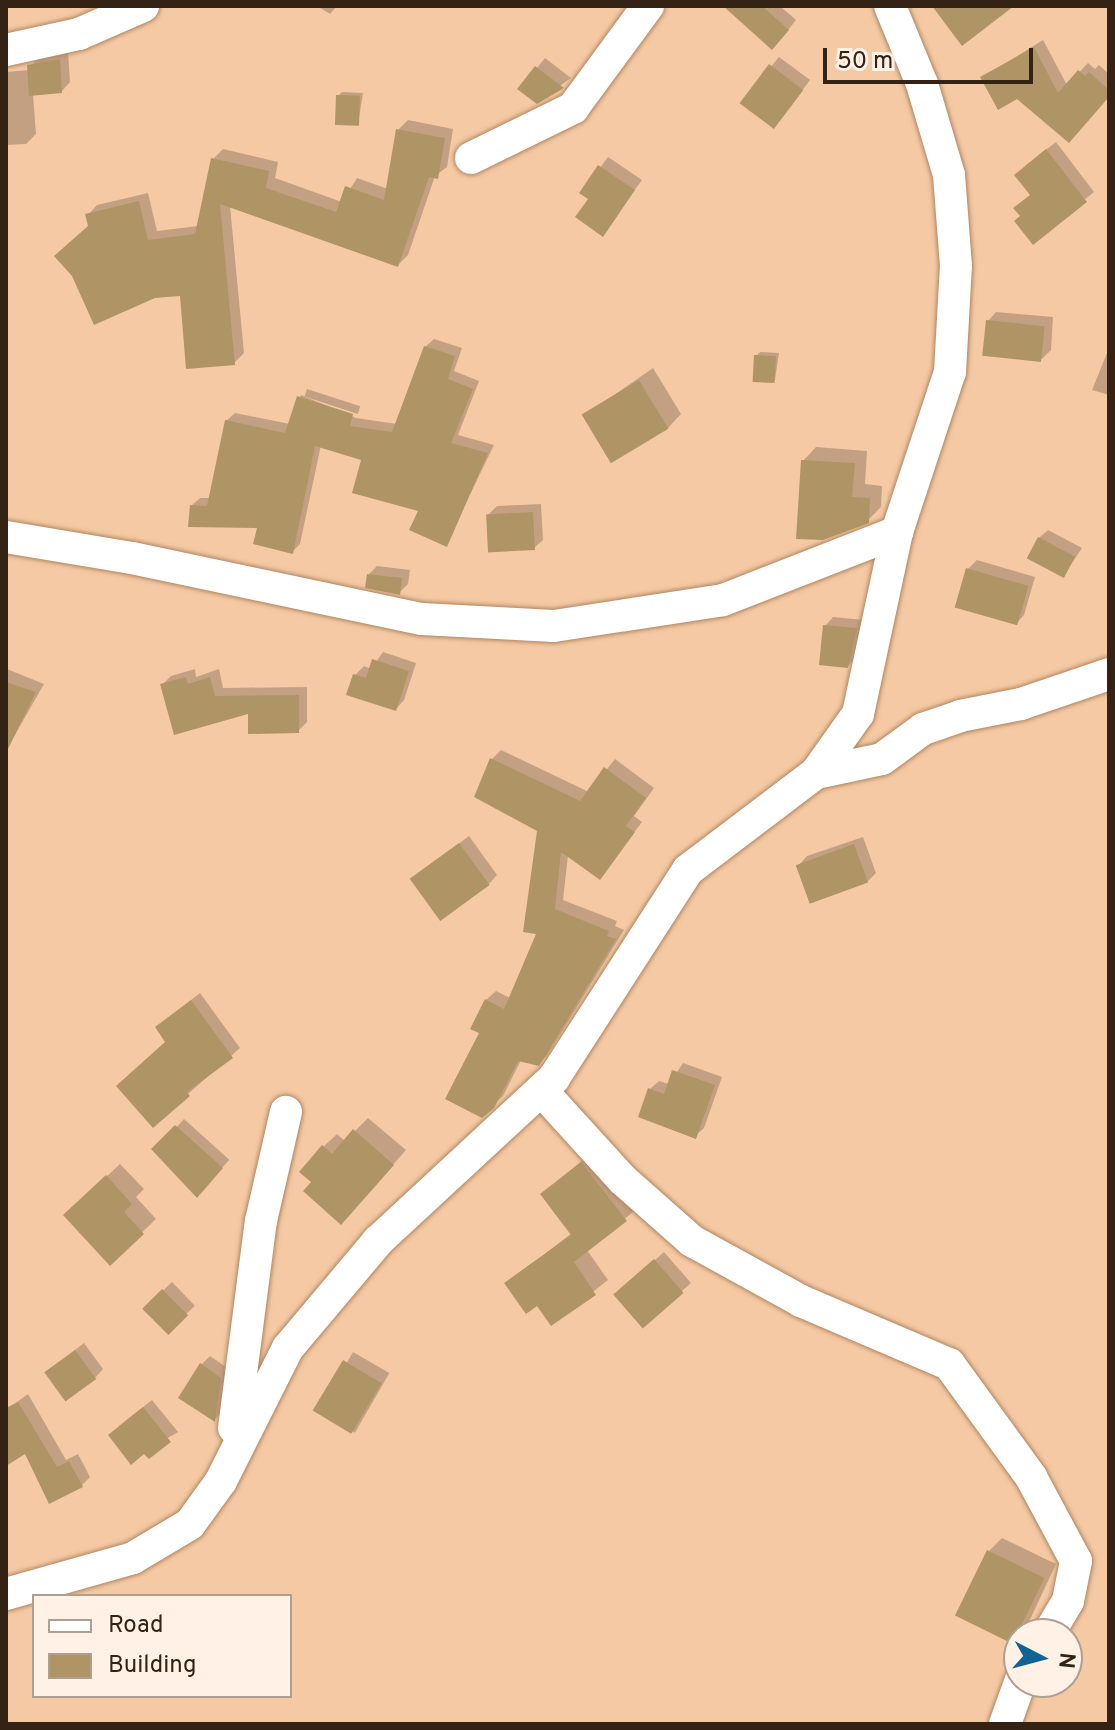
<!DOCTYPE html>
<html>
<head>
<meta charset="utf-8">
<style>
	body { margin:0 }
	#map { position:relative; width:1115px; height:1730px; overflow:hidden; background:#f5c9a3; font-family:Overpass,sans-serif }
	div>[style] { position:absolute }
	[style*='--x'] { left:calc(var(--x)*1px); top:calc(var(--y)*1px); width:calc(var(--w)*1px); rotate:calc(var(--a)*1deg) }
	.shadow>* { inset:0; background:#0003; transform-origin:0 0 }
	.building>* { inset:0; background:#af9565; transform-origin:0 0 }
	.roads { filter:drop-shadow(0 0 2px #af8661) drop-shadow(0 0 2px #af8661) }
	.street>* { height:32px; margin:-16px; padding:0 16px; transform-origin:16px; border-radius:16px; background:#fff }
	span { translate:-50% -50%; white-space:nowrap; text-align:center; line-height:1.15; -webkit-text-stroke:8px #fff1e5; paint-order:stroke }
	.frame { position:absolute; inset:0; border:8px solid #342314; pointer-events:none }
	.legend { position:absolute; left:32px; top:1594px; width:260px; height:104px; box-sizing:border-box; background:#fff1e5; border:2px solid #ae9f91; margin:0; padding:10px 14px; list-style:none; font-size:24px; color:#342314 }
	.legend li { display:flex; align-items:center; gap:16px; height:40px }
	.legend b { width:40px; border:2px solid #ae9f91 }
	.north { position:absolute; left:1003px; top:1618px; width:80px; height:80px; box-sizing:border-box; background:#fff1e5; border:2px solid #ae9f91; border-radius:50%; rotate:96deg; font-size:22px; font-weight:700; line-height:32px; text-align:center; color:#342314 }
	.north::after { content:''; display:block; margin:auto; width:28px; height:36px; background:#126395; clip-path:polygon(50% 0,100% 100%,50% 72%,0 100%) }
	.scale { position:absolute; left:823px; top:48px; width:210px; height:36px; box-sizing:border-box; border:4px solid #342314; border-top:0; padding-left:10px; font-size:24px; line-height:28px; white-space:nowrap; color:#342314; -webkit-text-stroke:6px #fff1e5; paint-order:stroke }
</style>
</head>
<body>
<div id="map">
	<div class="shadow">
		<i style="clip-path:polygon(317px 6px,337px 6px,330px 14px)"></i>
		<i style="clip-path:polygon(726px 6px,780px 6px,796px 20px,781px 39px)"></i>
		<i style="clip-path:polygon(1043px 40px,1067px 85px,1088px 63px,1095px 69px,1099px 65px,1109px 74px,1109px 95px,1018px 96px,983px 77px)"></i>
		<i style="clip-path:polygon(68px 51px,70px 82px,62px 91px,33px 94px,36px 134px,26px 144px,6px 145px,6px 72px,29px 70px,38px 57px)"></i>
		<i style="clip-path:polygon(779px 57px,810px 80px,782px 118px,742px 102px)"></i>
		<i style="clip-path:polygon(545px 58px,571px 78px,537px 102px,520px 89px)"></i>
		<i style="clip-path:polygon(342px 92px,363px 93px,358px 124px,338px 96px)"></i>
		<i style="clip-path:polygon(408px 120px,453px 129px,447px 167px,435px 176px,408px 255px,398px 265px,230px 206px,244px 353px,234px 363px,182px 294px,90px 226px,88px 215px,97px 205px,148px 193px,157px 231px,198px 226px,213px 159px,223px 149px,278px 162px,275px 178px,342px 202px,357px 178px,388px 189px,398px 130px)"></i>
		<i style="clip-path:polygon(1056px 142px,1094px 192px,1033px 242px,1022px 216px,1031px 194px,1025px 166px)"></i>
		<i style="clip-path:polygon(608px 157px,642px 180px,602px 234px,590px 198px,582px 192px)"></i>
		<i style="clip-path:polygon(996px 312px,1053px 317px,1051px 350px,1042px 359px,988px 321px)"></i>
		<i style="clip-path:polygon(434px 339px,462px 348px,454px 371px,479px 381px,458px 435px,494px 445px,446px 544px,421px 509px,363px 459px,321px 445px,300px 544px,292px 552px,259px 527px,191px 506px,200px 498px,210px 498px,226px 421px,235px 413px,290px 424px,301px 395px,356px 418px,397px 424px,425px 347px)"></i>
		<i style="clip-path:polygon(1109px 348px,1109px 395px,1092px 390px)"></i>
		<i style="clip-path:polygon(760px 352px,779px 353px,775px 380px,756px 356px)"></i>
		<i style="clip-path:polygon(653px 368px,681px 414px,668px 428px,584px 416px)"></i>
		<i style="left:307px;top:389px;width:56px;height:8px;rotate:18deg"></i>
		<i style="clip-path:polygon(816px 447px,867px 451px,865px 484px,882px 486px,881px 507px,867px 521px,803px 461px)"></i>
		<i style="clip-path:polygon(541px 504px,543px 540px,534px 548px,488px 515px,497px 506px)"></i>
		<i style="clip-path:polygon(1048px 530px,1082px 548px,1064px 575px,1039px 538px)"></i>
		<i style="clip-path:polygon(977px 560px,1035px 577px,1024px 615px,1016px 624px,968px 569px)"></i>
		<i style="clip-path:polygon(377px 566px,410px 570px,408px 584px,399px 593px,369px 574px)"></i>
		<i style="clip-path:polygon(833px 617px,864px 620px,856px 657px,848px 666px,825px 626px)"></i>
		<i style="clip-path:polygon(383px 652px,416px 663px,404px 700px,396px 709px,355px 675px,364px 666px,371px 669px)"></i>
		<i style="clip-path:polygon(7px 669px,44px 684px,8px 747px,6px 746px)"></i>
		<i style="clip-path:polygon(195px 669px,196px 677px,219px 669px,223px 688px,307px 687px,307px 722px,298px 731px,163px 684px,171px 676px)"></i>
		<i style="clip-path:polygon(501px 750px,589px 792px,615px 759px,654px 788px,634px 816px,642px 822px,600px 878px,568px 855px,563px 900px,617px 921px,615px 926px,624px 930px,548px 1054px,539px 1064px,521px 1060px,503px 1096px,482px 1116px,486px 1000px,496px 991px,510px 998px,538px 932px,539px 829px,492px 759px)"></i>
		<i style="clip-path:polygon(469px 836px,497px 875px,489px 884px,421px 872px)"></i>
		<i style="clip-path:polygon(863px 837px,876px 873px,867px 882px,799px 865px,807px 856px)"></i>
		<i style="clip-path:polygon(200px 993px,240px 1048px,188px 1094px,119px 1086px,168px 1041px,157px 1027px)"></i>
		<i style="clip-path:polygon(683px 1063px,722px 1077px,704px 1128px,695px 1136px,650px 1089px,659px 1081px,669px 1084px)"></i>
		<i style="clip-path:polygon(368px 1118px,406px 1150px,354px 1209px,313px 1182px,323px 1147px,337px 1134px,345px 1141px)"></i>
		<i style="left:184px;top:1119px;width:61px;height:42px;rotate:42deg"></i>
		<i style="clip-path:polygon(595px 1150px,639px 1207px,587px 1250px,608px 1280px,552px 1324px,538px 1303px,507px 1283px,572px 1233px,542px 1194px)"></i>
		<i style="clip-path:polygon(120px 1164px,144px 1189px,136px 1197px,156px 1219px,110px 1263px,79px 1202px)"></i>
		<i style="clip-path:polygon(664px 1252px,691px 1283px,682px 1291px,625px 1287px)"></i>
		<i style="left:172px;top:1282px;width:33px;height:39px;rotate:46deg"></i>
		<i style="clip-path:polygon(84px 1343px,103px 1369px,95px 1378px,57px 1364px)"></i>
		<i style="left:353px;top:1352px;width:42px;height:69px;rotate:30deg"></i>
		<i style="clip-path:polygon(210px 1356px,229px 1369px,223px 1411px,215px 1419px,201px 1365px)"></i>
		<i style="clip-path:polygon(28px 1394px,66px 1460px,78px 1454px,90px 1477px,81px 1486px,26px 1452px,6px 1456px,6px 1410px)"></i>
		<i style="clip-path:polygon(152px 1400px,178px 1432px,145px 1451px,119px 1426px)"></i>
		<i style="clip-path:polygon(1002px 1538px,1056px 1564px,1026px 1628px,1013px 1641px,989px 1551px)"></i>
	</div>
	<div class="building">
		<i style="clip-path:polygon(723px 6px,762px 6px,789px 30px,772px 50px)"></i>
		<i style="clip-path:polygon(932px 6px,1014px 6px,962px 46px)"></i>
		<i style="clip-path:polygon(1034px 47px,1058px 93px,1078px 70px,1085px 76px,1089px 72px,1109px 90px,1109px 97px,1069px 143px,1017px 99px,998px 110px,980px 77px)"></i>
		<i style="clip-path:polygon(60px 59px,62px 93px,29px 96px,27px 65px)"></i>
		<i style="left:769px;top:64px;width:43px;height:49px;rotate:37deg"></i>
		<i style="clip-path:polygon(535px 66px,564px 88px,537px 104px,517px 89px)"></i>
		<i style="left:336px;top:95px;width:24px;height:30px;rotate:2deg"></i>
		<i style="clip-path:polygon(396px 129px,445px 138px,438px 179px,429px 177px,398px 267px,220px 204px,235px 365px,186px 369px,180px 296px,155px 298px,94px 325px,72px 276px,54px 256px,88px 226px,85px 214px,139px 201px,148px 240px,195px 234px,211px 158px,269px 171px,266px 188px,336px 212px,345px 186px,384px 200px)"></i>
		<i style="clip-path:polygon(1046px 149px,1087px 202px,1033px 245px,1014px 221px,1020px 216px,1013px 208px,1030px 195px,1014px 175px)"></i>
		<i style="clip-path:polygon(598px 165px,635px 190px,603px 237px,575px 217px,588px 199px,579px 193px)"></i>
		<i style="left:986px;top:320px;width:59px;height:36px;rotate:6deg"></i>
		<i style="clip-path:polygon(424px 346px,455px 356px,448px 379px,473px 389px,451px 443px,488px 453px,447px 547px,409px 530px,418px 511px,352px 493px,361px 460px,315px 446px,293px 554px,253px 544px,257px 528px,188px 527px,190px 505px,207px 506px,225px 420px,285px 433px,297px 396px,353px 414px,350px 426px,392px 432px)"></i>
		<i style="left:754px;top:355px;width:22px;height:27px;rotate:3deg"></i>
		<i style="left:639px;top:380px;width:57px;height:67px;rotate:59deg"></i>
		<i style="clip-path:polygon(801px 460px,855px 463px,852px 497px,870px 498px,869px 523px,823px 540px,796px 539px)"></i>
		<i style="left:533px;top:512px;width:38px;height:47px;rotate:87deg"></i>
		<i style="left:1038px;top:537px;width:42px;height:24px;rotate:28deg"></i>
		<i style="left:966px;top:568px;width:65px;height:41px;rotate:16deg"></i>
		<i style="clip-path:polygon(367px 574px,402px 578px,400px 595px,365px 588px)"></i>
		<i style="clip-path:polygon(823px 625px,857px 628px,848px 668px,819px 665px)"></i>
		<i style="clip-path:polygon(372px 659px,409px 671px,396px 711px,346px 695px,353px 674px,366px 678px)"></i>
		<i style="clip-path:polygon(186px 677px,188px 684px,210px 677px,215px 696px,299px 695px,299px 733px,248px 734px,248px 714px,174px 735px,160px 684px)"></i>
		<i style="clip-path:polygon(6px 682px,36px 692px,6px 753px)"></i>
		<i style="clip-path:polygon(490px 758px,580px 801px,604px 767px,646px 798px,626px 826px,635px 832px,600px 880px,561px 852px,555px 909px,609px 931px,607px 936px,616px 939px,539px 1066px,518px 1061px,494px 1108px,482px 1118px,445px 1099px,479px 1033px,470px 1029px,485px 999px,504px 1009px,536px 934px,523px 932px,537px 831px,474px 797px)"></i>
		<i style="left:459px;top:843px;width:52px;height:61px;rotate:54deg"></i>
		<i style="left:854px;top:844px;width:41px;height:62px;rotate:70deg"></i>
		<i style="clip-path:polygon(191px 1000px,233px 1058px,187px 1092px,190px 1096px,153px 1128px,116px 1086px,165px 1042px,155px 1027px)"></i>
		<i style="clip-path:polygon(672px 1070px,715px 1085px,696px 1139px,638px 1117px,648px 1088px,664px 1094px)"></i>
		<i style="clip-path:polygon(175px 1125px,223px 1168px,197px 1198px,151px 1149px)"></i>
		<i style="clip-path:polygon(353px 1129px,394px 1165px,341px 1225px,303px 1191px,311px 1182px,299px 1172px,322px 1145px,332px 1154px)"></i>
		<i style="clip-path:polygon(581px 1162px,627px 1221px,574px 1262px,596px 1295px,551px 1326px,537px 1306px,526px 1314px,504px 1283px,571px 1235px,540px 1194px)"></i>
		<i style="clip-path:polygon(106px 1175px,132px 1204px,124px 1212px,144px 1234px,110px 1266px,63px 1215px)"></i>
		<i style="left:654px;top:1259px;width:45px;height:54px;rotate:49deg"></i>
		<i style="left:162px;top:1289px;width:37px;height:28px;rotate:45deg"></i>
		<i style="left:75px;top:1350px;width:36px;height:38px;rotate:54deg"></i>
		<i style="left:343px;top:1360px;width:45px;height:59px;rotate:31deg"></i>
		<i style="clip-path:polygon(200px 1363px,221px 1378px,215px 1422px,178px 1398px)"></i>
		<i style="clip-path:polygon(18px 1402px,57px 1467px,69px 1461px,83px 1487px,49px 1504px,25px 1454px,6px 1466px,6px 1408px)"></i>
		<i style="clip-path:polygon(143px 1407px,171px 1442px,149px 1459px,144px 1454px,131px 1465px,108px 1435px)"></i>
		<i style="left:987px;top:1550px;width:64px;height:73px;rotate:26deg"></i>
	</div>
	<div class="roads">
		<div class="street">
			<i style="--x:6;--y:50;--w:75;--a:-12.4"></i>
			<i style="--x:79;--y:34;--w:70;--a:-23.6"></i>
			<i style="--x:471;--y:158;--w:114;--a:-26.1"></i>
			<i style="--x:573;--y:108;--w:127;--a:-53.7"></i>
			<i style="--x:6;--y:537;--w:128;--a:9.5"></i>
			<i style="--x:132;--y:558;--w:296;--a:11.9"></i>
			<i style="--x:422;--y:619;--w:132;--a:3"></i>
			<i style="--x:554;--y:626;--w:171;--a:-8.7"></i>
			<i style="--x:723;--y:600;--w:187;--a:-21.3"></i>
			<i style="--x:816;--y:773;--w:67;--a:-12"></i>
			<i style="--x:882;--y:759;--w:51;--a:-36.2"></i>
			<i style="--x:923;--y:729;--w:39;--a:-19"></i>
			<i style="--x:960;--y:716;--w:62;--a:-11.1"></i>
			<i style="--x:1021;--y:704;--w:93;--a:-18.8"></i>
			<i style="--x:541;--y:1090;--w:122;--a:47.7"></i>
			<i style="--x:623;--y:1180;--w:92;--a:41.5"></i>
			<i style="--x:692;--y:1241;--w:124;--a:28.8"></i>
			<i style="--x:801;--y:1301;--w:161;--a:23.1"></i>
			<i style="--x:949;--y:1364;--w:140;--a:54"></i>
			<i style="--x:1031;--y:1477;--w:95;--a:61.8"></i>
			<i style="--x:1076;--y:1561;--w:41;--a:101.3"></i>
			<i style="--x:1068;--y:1601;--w:39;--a:121"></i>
			<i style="--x:234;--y:1428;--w:209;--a:-82.6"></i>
			<i style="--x:261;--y:1221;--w:112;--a:-77.1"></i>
			<i style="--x:6;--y:1594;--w:132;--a:-15.8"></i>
			<i style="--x:133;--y:1558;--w:66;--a:-30.8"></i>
			<i style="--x:190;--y:1524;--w:53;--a:-54.2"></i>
			<i style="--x:221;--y:1481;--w:149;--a:-63.3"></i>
			<i style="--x:288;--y:1348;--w:140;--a:-49.9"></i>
			<i style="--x:378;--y:1241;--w:240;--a:-42.8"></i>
			<i style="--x:554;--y:1078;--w:247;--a:-57.2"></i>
			<i style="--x:688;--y:870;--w:161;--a:-37.2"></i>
			<i style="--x:816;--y:773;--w:72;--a:-54.6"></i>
			<i style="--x:858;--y:714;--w:186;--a:-77.9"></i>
			<i style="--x:897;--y:532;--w:169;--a:-71.7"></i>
			<i style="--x:950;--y:372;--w:106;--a:-86.8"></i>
			<i style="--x:956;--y:266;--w:91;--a:-94.4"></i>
			<i style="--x:949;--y:175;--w:95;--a:-106.5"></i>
			<i style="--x:922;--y:84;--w:84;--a:-112.3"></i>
			<i style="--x:1005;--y:1724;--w:45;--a:-70.3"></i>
		</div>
	</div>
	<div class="frame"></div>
	<ul class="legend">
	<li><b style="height:10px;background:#fff"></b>Road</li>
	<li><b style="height:22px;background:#af9565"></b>Building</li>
	</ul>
	<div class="north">N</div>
	<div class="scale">50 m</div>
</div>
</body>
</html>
